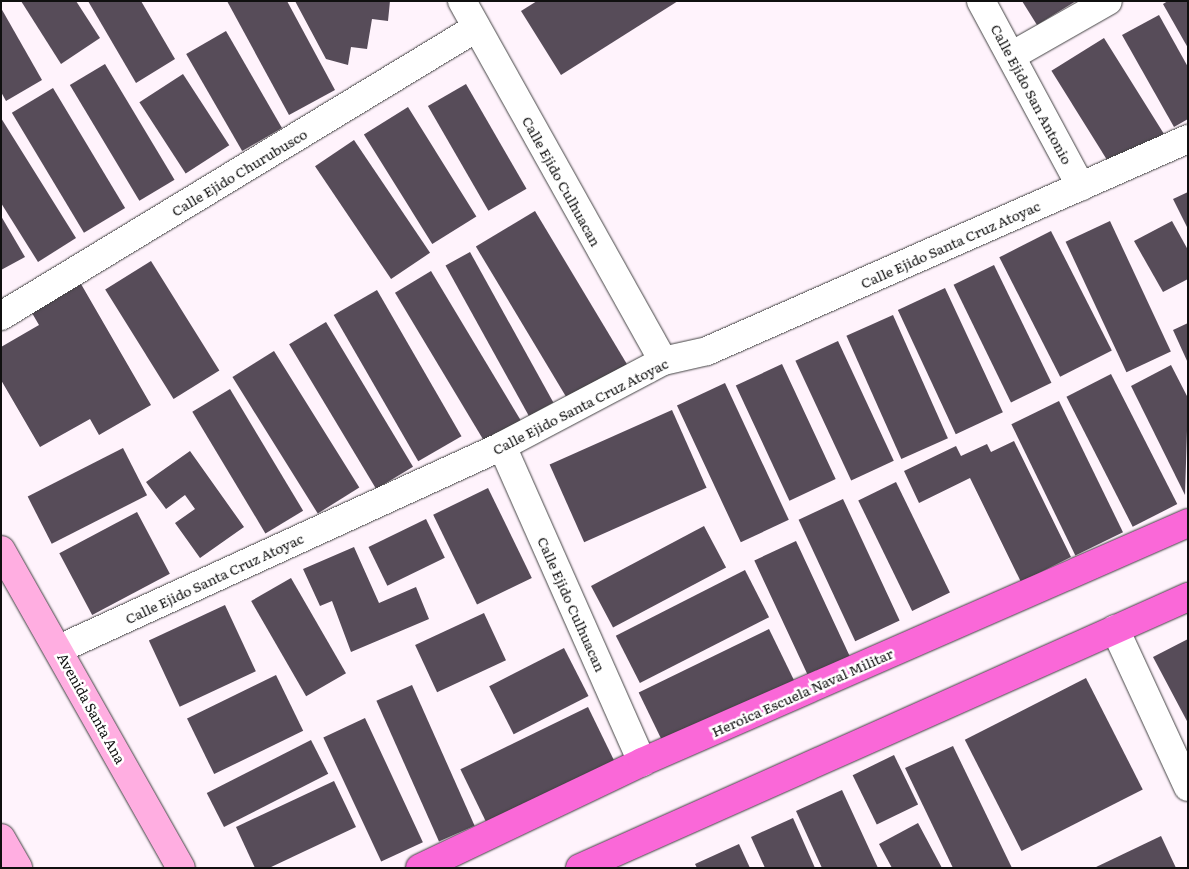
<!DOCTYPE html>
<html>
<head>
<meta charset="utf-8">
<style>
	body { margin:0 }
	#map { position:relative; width:1189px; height:869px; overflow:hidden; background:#fff3fc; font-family:Literata,serif }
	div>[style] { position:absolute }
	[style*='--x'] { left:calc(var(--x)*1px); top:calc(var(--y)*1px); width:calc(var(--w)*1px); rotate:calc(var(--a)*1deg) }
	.building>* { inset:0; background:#574c59; transform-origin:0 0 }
	.roads { filter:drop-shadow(0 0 1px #434343) drop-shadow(0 0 1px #434343) }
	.minor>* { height:28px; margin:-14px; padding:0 14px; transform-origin:14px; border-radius:14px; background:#fff }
	.secondary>* { height:28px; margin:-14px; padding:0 14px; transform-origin:14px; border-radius:14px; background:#ffaee1 }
	.primary>* { height:28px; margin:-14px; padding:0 14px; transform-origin:14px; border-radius:14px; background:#fa68d8 }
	span { translate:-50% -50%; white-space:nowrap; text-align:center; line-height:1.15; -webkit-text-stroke:5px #fff; paint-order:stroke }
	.street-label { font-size:14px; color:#101010 }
	.frame { position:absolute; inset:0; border:2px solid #101010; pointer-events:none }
</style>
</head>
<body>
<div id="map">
	<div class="building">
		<i style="clip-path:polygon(21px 1px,76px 1px,100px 38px,61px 64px)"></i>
		<i style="clip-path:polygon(88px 1px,141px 1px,175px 59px,136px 83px)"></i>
		<i style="clip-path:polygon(227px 1px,287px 1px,335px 90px,289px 115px)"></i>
		<i style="clip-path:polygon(295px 1px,390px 1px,388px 21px,372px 19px,367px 49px,351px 47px,348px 65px,326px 59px)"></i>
		<i style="clip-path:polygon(537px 1px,678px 1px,561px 75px,521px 11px)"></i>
		<i style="clip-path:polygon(1022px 1px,1076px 1px,1037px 25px)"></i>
		<i style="clip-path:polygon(1168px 1px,1188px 1px,1188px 48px,1163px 4px)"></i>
		<i style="clip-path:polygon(1px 8px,42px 80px,6px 101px,1px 92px)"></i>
		<i style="clip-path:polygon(1159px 15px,1188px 67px,1188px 119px,1174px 127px,1122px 35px)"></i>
		<i style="left:226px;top:31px;width:112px;height:46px;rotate:60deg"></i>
		<i style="left:1104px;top:38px;width:113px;height:62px;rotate:58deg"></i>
		<i style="left:105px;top:64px;width:135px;height:41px;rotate:59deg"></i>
		<i style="left:183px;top:74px;width:85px;height:52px;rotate:57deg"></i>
		<i style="left:466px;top:84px;width:121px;height:44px;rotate:60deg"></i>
		<i style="left:53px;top:88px;width:140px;height:48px;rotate:59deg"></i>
		<i style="left:408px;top:107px;width:129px;height:52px;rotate:58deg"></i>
		<i style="clip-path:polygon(1px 118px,76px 238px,38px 262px,1px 203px)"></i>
		<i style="left:354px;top:140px;width:136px;height:47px;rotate:56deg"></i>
		<i style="clip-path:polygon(1188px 192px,1188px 229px,1173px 199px)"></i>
		<i style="left:535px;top:211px;width:188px;height:69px;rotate:59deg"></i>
		<i style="clip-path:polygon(1px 216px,25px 257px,1px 270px)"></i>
		<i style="left:1110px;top:221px;width:144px;height:49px;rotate:65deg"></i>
		<i style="clip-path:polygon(1172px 221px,1188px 250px,1188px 279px,1163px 292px,1134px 241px)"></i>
		<i style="left:1051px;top:231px;width:134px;height:58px;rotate:63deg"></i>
		<i style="left:470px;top:252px;width:172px;height:28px;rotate:61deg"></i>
		<i style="left:151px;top:261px;width:129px;height:54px;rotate:58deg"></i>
		<i style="left:994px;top:265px;width:131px;height:45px;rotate:64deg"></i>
		<i style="left:431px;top:271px;width:175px;height:42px;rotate:59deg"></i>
		<i style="clip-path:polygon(81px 284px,151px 405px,99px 435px,90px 419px,40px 447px,1px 380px,1px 347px,39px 325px,32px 313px)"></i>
		<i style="left:945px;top:288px;width:137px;height:52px;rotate:65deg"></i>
		<i style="left:377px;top:290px;width:169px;height:50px;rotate:60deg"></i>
		<i style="left:893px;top:315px;width:135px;height:51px;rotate:66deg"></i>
		<i style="left:326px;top:322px;width:169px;height:43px;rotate:59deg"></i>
		<i style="clip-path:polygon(1188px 323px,1188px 363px,1173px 330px)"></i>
		<i style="left:838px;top:341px;width:132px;height:47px;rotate:65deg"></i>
		<i style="left:274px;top:351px;width:161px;height:49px;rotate:58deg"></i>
		<i style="left:782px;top:364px;width:127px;height:51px;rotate:65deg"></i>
		<i style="clip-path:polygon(1171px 365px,1188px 398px,1185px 495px,1131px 386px)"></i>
		<i style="left:1111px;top:374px;width:146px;height:50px;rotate:63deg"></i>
		<i style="left:725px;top:383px;width:151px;height:53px;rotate:65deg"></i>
		<i style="left:230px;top:389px;width:142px;height:44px;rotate:59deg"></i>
		<i style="left:1059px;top:401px;width:146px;height:53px;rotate:64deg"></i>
		<i style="left:672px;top:410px;width:85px;height:134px;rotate:66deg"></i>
		<i style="clip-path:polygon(1014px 441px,1071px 557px,1021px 582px,970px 478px,919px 503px,904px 471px,956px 446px,961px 456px,987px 444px,991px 452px)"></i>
		<i style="left:123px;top:448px;width:53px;height:107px;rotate:63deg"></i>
		<i style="clip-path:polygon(190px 451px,244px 527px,200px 558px,175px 523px,195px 509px,185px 495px,166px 509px,146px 482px)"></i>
		<i style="left:896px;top:482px;width:123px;height:42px;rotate:64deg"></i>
		<i style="left:488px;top:488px;width:100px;height:61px;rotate:64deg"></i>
		<i style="left:843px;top:499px;width:134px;height:49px;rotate:65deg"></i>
		<i style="left:137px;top:512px;width:70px;height:88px;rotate:62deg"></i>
		<i style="left:426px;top:519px;width:43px;height:64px;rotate:64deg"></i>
		<i style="left:704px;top:526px;width:47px;height:128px;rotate:62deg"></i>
		<i style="left:796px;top:541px;width:127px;height:46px;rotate:65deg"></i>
		<i style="clip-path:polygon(354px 547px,379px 603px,416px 587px,429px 619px,351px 652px,332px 601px,320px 606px,303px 569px)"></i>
		<i style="left:745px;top:570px;width:53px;height:145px;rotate:63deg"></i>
		<i style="left:291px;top:578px;width:110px;height:46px;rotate:60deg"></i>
		<i style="left:225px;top:605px;width:73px;height:84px;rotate:65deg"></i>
		<i style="left:484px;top:613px;width:52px;height:76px;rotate:65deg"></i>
		<i style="left:769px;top:629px;width:61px;height:145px;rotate:64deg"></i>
		<i style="clip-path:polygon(1188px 639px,1188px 723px,1153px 657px)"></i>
		<i style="left:564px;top:648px;width:54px;height:84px;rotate:63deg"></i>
		<i style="left:276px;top:675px;width:62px;height:99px;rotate:64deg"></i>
		<i style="left:1086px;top:678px;width:125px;height:136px;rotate:63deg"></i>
		<i style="left:412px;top:685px;width:154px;height:39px;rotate:66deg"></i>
		<i style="left:588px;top:707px;width:64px;height:142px;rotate:64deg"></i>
		<i style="left:365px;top:718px;width:137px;height:46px;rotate:65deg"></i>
		<i style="left:311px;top:740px;width:38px;height:117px;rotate:63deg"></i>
		<i style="clip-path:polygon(953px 746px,1012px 868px,953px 868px,905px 768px)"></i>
		<i style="left:894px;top:755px;width:55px;height:46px;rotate:64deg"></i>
		<i style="clip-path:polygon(334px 781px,356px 827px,269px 868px,255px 868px,236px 827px)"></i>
		<i style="clip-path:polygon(842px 790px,878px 868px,822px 868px,796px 811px)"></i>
		<i style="clip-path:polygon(793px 818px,815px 868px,765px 868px,751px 837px)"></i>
		<i style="clip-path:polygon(918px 823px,942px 868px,892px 868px,879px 844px)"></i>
		<i style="clip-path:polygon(1161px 836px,1176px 868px,1094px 868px)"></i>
		<i style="clip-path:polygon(739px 844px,750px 868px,697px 868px,695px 864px)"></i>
	</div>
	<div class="roads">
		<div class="minor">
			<i style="--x:462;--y:1;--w:412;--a:60.8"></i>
			<i style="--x:981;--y:1;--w:211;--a:61.7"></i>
			<i style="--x:1013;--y:55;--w:109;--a:-29.6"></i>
			<i style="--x:1;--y:316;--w:555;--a:-31.23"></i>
			<i style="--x:502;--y:446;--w:346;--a:66.1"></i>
			<i style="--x:1115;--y:629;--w:174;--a:65.2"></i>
			<i style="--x:59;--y:649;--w:487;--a:-24.6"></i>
			<i style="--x:502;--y:446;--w:182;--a:-27.8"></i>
			<i style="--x:663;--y:361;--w:45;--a:-12.8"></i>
			<i style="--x:707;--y:351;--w:526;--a:-23.79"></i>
		</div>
		<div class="secondary">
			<i style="--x:1;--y:550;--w:365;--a:60.5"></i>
			<i style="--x:1;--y:838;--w:34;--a:60"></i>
		</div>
		<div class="primary">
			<i style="--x:420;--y:868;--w:246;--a:-25.5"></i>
			<i style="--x:642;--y:762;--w:596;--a:-23.64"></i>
			<i style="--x:580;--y:868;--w:666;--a:-24.02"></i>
		</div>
	</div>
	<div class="street-label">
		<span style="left:1032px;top:94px;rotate:62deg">Calle Ejido San Antonio</span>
		<span style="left:239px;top:172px;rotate:-31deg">Calle Ejido Churubusco</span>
		<span style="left:562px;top:181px;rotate:61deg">Calle Ejido Culhuacan</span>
		<span style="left:950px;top:244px;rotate:-24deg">Calle Ejido Santa Cruz Atoyac</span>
		<span style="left:580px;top:406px;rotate:-27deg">Calle Ejido Santa Cruz Atoyac</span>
		<span style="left:214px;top:578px;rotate:-25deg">Calle Ejido Santa Cruz Atoyac</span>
		<span style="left:572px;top:604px;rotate:66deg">Calle Ejido Culhuacan</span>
		<span style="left:802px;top:692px;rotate:-24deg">Heroica Escuela Naval Militar</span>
		<span style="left:92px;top:708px;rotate:61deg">Avenida Santa Ana</span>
	</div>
	<div class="frame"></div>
</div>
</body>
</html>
